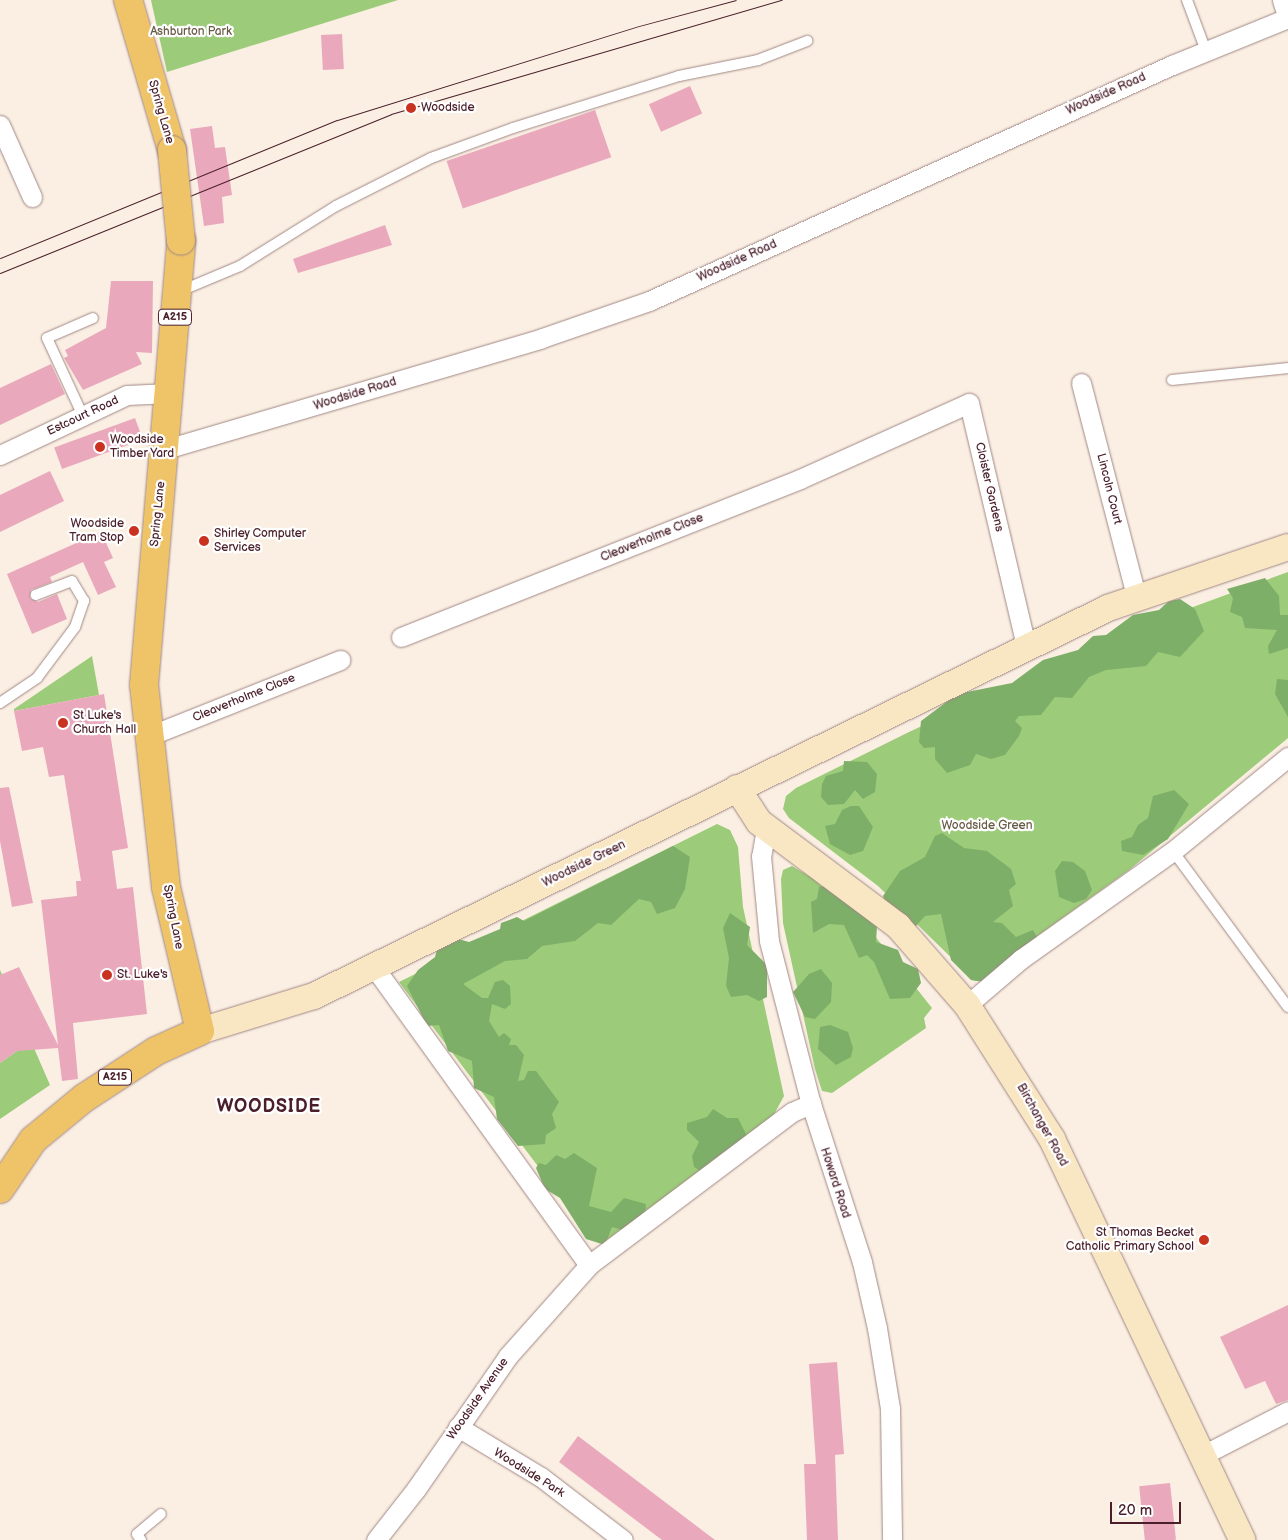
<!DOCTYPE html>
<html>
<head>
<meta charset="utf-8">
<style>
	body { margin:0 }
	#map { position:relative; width:1288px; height:1540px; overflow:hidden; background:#faefe2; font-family:"Balsamiq Sans",sans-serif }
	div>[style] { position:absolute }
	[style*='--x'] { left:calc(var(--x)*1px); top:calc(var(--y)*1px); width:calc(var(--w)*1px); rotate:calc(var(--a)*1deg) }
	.green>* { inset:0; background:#9ccb79 }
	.forest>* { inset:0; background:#7daf69 }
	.building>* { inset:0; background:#eaa8bd; transform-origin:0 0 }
	.roads { filter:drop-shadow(0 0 1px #a28786) drop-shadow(0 0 1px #a28786) }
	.lane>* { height:10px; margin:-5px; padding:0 5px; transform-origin:5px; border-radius:5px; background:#fff }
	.street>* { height:19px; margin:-9.5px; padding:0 9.5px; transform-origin:9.5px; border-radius:9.5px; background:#fff }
	.secondary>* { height:26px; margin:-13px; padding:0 13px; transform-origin:13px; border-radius:13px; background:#f9e7c3 }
	.primary>* { height:28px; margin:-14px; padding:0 14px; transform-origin:14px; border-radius:14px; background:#efc469 }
	.tram>* { height:1px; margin:-0.5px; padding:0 0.5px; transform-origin:0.5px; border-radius:0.5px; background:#4a1f2b }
	.bridges { filter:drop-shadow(0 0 1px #a28786) drop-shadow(0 0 1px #a28786) }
	.primary-bridge>* { height:28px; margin:-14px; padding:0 14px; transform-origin:14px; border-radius:14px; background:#efc469 }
	.dots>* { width:14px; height:14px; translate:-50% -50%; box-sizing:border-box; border:2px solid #fff; border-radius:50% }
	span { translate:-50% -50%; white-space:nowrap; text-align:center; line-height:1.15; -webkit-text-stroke:4.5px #fff; paint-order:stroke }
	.shield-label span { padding:1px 4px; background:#fff; border:1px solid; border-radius:4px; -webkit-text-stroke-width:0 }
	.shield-label { font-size:11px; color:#4a1f2b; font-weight:700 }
	.park-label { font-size:12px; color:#675b46 }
	.street-label { font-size:12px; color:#4a1f2b }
	.poi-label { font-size:12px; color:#4a1f2b }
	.left { translate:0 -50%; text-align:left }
	.right { translate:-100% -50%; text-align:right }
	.district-label { font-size:18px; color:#4a1f2b; font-weight:700; letter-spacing:1px }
	.scale { position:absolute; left:1110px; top:1502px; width:71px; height:22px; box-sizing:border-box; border:2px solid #4a1f2b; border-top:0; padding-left:6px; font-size:15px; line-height:18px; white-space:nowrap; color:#4a1f2b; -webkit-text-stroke:4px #fff; paint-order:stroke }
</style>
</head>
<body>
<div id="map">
	<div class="green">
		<i style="clip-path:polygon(151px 0,398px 0,167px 72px)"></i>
		<i style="clip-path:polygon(1288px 572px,1288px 738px,1129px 870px,975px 981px,878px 886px,789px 818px,783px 809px,786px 796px,796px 788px,909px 732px,1114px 636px)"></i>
		<i style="clip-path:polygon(92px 656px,99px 695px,14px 711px,14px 709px)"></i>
		<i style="clip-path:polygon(717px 824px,730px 830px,738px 847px,743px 907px,784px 1096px,772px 1118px,608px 1239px,599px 1238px,589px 1234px,399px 982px)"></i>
		<i style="clip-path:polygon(792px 866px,814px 879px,874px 935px,932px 1008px,924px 1018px,926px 1028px,832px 1093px,822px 1091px,815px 1069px,783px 923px,781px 879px,783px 870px)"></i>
		<i style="clip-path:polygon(0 970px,50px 1085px,0 1119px,0 1063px,17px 1051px,0 1009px)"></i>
	</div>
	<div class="forest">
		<i style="clip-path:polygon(1265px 578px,1279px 596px,1280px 615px,1288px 615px,1288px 648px,1269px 654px,1268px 646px,1277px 630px,1245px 628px,1242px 617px,1230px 612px,1233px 598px,1227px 589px)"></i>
		<i style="clip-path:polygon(1180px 599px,1195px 609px,1204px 631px,1180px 657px,1158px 652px,1146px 666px,1106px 670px,1089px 677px,1072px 698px,1055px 697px,1041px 715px,1019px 716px,1015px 721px,1022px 728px,1019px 736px,1005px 755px,991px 759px,976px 754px,970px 765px,947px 773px,935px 759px,935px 747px,924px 748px,919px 742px,921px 721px,957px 694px,1012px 683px,1043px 660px,1078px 650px,1093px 636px,1106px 635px,1133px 615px,1159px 610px,1169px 601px)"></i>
		<i style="clip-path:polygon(1277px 679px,1288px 680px,1288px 717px,1275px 694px)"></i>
		<i style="clip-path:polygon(844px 761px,867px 762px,877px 774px,875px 792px,863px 799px,855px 790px,844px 804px,828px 805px,821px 797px,822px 784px,826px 776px,843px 771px)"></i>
		<i style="clip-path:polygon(1174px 790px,1189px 804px,1168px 839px,1143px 855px,1122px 851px,1121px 841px,1132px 837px,1138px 825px,1148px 818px,1153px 796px)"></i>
		<i style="clip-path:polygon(851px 806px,859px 806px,873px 827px,863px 851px,850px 855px,830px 844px,825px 826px,835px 824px,842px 810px)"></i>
		<i style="clip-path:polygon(942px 833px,964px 848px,987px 851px,1011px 869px,1016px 884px,1009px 890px,1013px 906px,993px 922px,1002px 923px,1016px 937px,1033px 930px,1039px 940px,983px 982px,971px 980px,951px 960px,941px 914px,925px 916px,915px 927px,886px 904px,883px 896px,900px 871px,925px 857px,935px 836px)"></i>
		<i style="clip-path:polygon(673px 846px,690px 857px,685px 889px,675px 908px,657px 914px,651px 902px,639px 899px,611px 925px,598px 923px,575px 941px,542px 946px,527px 959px,505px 961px,463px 984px,482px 998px,488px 998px,495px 982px,503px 980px,510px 986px,511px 1004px,505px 1009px,492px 1004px,489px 1021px,499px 1037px,504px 1033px,511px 1039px,509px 1045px,516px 1045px,524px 1055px,518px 1081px,524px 1080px,528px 1071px,536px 1071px,559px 1102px,552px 1114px,556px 1128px,546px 1135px,545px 1144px,518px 1146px,497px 1119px,494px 1097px,474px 1088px,472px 1061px,448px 1051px,439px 1025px,427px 1026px,407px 986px,418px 970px,435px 957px,438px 946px,450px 945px,451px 937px,469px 942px,500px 929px,501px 923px,517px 917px,524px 921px)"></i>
		<i style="clip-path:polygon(1062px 861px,1073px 862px,1085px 871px,1092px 890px,1086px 899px,1074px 903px,1059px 897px,1055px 871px)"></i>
		<i style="clip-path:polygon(827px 885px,877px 926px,876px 942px,898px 950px,903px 962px,918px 969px,921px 983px,910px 998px,890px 999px,874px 962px,867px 955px,859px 958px,844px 925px,829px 924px,813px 933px,811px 902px,817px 899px,819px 887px)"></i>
		<i style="clip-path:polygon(730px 913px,750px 927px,747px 945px,767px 965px,767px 997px,759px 1001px,747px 995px,731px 997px,726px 986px,729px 958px,723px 928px)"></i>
		<i style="clip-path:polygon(821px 969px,832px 983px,831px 1002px,815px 1019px,805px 1017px,793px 992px,809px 974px)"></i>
		<i style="clip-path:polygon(830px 1025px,848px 1032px,853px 1048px,851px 1057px,836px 1065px,818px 1049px,820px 1027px)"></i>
		<i style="clip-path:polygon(713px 1109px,727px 1118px,738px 1118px,749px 1140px,704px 1173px,694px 1167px,692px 1156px,699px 1142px,687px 1130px,687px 1123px,707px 1117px)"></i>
		<i style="clip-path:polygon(574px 1153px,597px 1168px,589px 1206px,611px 1212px,624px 1198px,646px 1204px,645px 1216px,626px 1231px,612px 1227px,605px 1245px,586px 1239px,560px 1198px,545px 1189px,536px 1168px,539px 1163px,546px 1165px,556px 1155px,565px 1159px)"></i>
	</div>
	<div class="building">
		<i style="left:342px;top:34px;width:35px;height:21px;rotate:87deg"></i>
		<i style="left:690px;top:86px;width:30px;height:45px;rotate:66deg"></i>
		<i style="left:595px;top:110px;width:50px;height:157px;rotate:71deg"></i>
		<i style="clip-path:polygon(212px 126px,215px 148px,225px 147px,232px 195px,222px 197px,224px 223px,204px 226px,190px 129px)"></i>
		<i style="clip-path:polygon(385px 225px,392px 245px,298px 273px,293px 259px)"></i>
		<i style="clip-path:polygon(111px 281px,153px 281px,152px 353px,136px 352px,142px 364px,83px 390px,64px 358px,68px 356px,65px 350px,106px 328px)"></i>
		<i style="clip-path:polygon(51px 364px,65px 394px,0 425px,0 388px)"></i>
		<i style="left:135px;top:418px;width:23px;height:86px;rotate:70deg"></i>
		<i style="clip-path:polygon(50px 471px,64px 501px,0 532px,0 495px)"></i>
		<i style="clip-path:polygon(101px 532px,113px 558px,104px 562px,116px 587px,98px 595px,83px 562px,50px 577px,52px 582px,31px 590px,30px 598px,38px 602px,57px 594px,67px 619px,32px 634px,7px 574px)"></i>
		<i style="clip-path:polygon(104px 694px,128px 848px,112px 851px,117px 889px,133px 887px,147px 1014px,73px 1023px,78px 1079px,62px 1081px,58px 1048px,17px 1051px,0 1063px,0 975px,19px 967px,58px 1045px,41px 900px,77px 896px,76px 881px,81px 881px,64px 775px,49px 777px,43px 747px,22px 751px,14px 711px)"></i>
		<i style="clip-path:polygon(9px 787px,33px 903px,12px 907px,0 841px,0 788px)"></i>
		<i style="clip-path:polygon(1288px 1305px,1288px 1400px,1276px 1404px,1265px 1381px,1245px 1389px,1220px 1337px)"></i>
		<i style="clip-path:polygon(837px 1362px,844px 1454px,835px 1455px,838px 1540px,807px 1540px,804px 1464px,816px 1464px,809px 1364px)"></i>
		<i style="clip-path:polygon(578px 1436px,715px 1540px,662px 1540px,559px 1462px)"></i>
		<i style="left:1170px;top:1483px;width:57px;height:31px;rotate:84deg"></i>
	</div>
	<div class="roads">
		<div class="lane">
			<i style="--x:1187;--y:0;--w:54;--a:69.6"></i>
			<i style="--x:178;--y:292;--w:67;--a:-22.8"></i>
			<i style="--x:240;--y:266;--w:113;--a:-32"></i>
			<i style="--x:336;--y:206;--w:106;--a:-26.8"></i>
			<i style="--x:431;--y:158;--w:87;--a:-20.1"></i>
			<i style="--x:513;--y:128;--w:174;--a:-17.4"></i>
			<i style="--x:679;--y:76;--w:81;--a:-11.4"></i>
			<i style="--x:758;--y:60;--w:53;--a:-21.2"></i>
			<i style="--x:1172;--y:380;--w:117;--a:-5.9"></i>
			<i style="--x:83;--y:416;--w:86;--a:-114.8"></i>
			<i style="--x:47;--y:338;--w:50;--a:-23.5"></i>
			<i style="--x:0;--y:703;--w:45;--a:-34"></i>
			<i style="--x:37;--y:678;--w:64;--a:-53.3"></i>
			<i style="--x:75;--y:627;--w:28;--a:-71"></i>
			<i style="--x:84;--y:601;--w:23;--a:-121"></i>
			<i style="--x:72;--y:581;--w:39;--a:159"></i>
			<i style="--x:1173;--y:851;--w:194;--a:53.6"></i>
			<i style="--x:141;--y:1540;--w:7;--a:-124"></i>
			<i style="--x:137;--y:1534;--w:31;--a:-40"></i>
		</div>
		<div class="street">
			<i style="--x:1282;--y:0;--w:20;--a:72"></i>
			<i style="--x:0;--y:125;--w:79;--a:66"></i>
			<i style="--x:1081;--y:383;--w:220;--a:75.5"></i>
			<i style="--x:166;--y:449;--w:392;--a:-16.4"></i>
			<i style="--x:542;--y:338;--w:113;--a:-19.1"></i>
			<i style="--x:649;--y:301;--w:574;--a:-24.29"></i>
			<i style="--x:1172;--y:65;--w:125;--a:-22.1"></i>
			<i style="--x:0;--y:455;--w:140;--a:-25.3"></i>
			<i style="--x:127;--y:395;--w:43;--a:-2.7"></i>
			<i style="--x:401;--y:637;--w:429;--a:-21.6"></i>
			<i style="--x:800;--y:479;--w:185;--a:-24.2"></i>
			<i style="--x:969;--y:403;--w:250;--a:76.8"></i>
			<i style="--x:149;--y:736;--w:206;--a:-21.7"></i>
			<i style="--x:766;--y:829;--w:27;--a:100"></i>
			<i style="--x:761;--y:856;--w:85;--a:84.6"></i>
			<i style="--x:769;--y:941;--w:168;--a:75.6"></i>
			<i style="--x:811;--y:1104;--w:166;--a:72.1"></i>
			<i style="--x:862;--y:1262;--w:68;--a:77.2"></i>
			<i style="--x:877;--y:1328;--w:81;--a:80.8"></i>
			<i style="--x:890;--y:1408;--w:132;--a:89.1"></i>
			<i style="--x:374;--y:967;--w:367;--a:54.2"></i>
			<i style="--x:967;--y:1005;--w:71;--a:-40.4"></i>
			<i style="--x:1021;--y:959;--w:186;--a:-35.4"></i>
			<i style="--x:1173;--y:851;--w:149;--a:-39.3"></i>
			<i style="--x:458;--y:1427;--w:97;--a:31.1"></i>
			<i style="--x:541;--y:1477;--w:103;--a:37.5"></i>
			<i style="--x:1201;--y:1456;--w:98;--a:-27.3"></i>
			<i style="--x:376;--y:1540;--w:65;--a:-51.9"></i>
			<i style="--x:416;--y:1489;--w:162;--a:-55.3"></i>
			<i style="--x:508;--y:1356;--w:122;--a:-48.3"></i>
			<i style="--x:589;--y:1265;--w:254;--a:-37"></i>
			<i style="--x:792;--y:1112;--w:21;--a:-23"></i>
		</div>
		<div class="secondary">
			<i style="--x:737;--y:788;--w:40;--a:57.1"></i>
			<i style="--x:759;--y:822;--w:174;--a:36.8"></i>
			<i style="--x:898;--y:926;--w:105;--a:48.9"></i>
			<i style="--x:967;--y:1005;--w:159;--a:57.6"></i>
			<i style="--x:1052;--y:1139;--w:444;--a:64.6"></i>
			<i style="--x:200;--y:1031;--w:119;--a:-17.1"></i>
			<i style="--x:314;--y:996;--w:884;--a:-26.04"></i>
			<i style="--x:1108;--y:608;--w:190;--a:-18.7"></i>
		</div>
		<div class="primary">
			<i style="--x:128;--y:0;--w:156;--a:73.7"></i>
			<i style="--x:0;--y:1189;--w:59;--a:-56"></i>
			<i style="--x:33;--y:1140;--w:66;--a:-39.5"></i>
			<i style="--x:84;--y:1098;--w:86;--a:-33.1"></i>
			<i style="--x:156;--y:1051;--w:48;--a:-24.4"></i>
			<i style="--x:200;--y:1031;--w:148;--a:-103.3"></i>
			<i style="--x:166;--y:887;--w:203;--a:-96.2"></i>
			<i style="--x:144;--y:685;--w:446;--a:-85.2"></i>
		</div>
	</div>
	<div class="tram">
		<i style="--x:0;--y:258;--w:364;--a:-22.3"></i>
		<i style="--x:337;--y:120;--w:316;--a:-17.3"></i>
		<i style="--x:639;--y:26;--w:100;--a:-15"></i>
		<i style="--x:0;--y:273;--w:422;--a:-22.1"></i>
		<i style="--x:391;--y:114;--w:407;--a:-16.3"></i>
	</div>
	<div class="bridges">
		<div class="primary-bridge">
			<i style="--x:172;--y:150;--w:91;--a:84.4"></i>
		</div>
	</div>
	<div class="dots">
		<i style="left:411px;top:108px;background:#c8321e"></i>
		<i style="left:100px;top:447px;background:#c8321e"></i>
		<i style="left:134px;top:531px;background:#c8321e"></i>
		<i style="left:204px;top:541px;background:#c8321e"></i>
		<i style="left:63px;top:723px;background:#c8321e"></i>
		<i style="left:107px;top:975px;background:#c8321e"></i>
		<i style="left:1204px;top:1240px;background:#c8321e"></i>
	</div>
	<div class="shield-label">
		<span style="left:175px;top:317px">A215</span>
		<span style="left:115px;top:1077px">A215</span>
	</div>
	<div class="park-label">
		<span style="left:191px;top:32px">Ashburton Park</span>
		<span style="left:987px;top:826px">Woodside Green</span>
	</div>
	<div class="street-label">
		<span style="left:1106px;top:94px;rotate:-24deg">Woodside Road</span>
		<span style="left:161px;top:112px;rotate:74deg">Spring Lane</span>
		<span style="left:737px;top:261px;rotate:-24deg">Woodside Road</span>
		<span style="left:355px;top:394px;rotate:-17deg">Woodside Road</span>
		<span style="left:83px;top:416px;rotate:-25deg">Estcourt Road</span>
		<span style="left:989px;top:487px;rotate:77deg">Cloister Gardens</span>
		<span style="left:1109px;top:489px;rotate:76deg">Lincoln Court</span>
		<span style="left:158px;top:514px;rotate:-84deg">Spring Lane</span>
		<span style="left:652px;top:538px;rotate:-22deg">Cleaverholme Close</span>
		<span style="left:244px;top:698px;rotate:-22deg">Cleaverholme Close</span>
		<span style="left:584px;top:864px;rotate:-26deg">Woodside Green</span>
		<span style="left:173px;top:917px;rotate:79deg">Spring Lane</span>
		<span style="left:1042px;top:1125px;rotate:61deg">Birchanger Road</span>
		<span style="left:835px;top:1183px;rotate:72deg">Howard Road</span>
		<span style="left:478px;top:1399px;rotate:-55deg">Woodside Avenue</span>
		<span style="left:529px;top:1473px;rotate:32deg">Woodside Park</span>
	</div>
	<div class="poi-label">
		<span class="left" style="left:421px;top:108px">Woodside</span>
		<span class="left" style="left:110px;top:447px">Woodside<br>Timber Yard</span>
		<span class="right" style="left:124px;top:531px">Woodside<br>Tram Stop</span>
		<span class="left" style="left:214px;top:541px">Shirley Computer<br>Services</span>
		<span class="left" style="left:73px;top:723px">St Luke's<br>Church Hall</span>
		<span class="left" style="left:117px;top:975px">St. Luke's</span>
		<span class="right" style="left:1194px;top:1240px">St Thomas Becket<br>Catholic Primary School</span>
	</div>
	<div class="district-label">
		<span style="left:269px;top:1107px">WOODSIDE</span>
	</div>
	<div class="scale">20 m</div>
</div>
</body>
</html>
